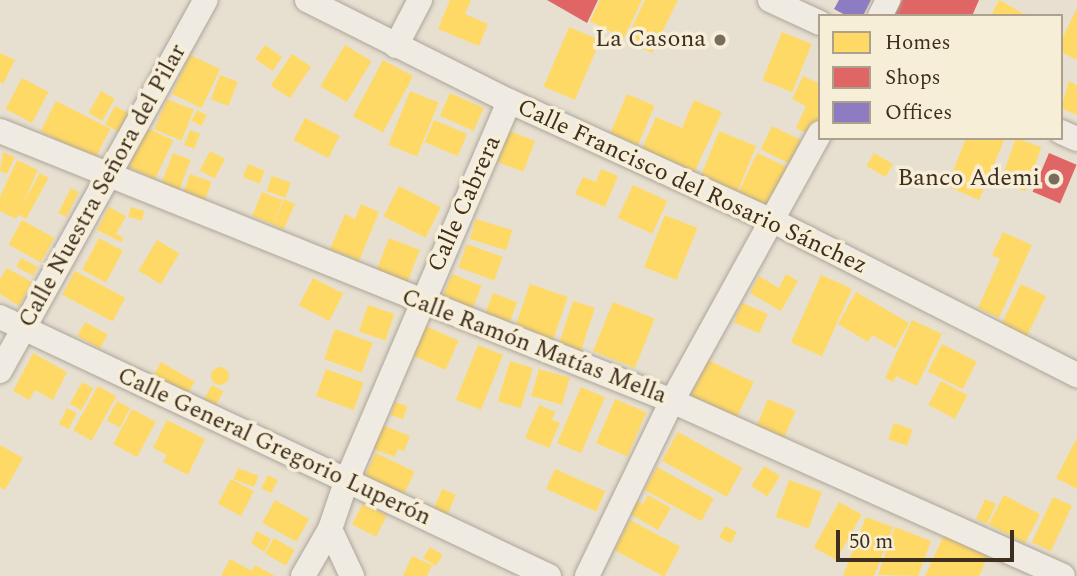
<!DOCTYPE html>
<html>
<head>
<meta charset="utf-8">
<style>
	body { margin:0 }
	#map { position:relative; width:1077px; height:576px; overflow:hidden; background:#e7e0d1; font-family:Spectral,serif }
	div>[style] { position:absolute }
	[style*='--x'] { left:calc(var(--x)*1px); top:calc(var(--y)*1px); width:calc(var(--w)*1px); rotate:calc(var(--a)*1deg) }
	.homes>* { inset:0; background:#ffd966; transform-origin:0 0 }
	.round { border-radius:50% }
	.shops>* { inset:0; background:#e06666; transform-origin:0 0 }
	.offices>* { inset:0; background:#8e7cc3 }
	.roads { filter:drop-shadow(0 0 2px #ada599) drop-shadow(0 0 2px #ada599) }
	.street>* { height:24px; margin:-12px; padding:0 12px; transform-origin:12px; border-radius:12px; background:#efebe3 }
	.dots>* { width:19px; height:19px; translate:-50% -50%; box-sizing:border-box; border:4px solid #f7eed8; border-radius:50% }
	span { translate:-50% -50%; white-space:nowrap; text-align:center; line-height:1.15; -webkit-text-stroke:7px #f7eed8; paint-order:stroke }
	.poi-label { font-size:24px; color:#3d2e20 }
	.right { translate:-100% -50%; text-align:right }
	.street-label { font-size:24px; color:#3d2e20 }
	.legend { position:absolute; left:818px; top:14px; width:245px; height:126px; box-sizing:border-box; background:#f7eed8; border:2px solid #ada18e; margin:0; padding:9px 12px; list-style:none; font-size:21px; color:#3d2e20 }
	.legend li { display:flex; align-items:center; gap:14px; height:35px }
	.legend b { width:35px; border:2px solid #ada18e }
	.scale { position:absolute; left:836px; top:530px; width:178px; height:32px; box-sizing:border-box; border:4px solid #3d2e20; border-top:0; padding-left:9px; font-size:21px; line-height:24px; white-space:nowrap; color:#3d2e20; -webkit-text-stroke:5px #f7eed8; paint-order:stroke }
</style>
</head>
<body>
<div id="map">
	<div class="homes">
		<i style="clip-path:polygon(450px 0,471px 0,465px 14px,488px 24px,479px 46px,438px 29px)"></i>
		<i style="clip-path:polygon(600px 0,642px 0,624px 38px,590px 21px)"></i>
		<i style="clip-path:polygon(645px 0,678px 0,652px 53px,626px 40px)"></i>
		<i style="clip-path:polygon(999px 0,1028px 16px,991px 16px)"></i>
		<i style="clip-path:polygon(1077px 8px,1077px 60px,1061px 52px,1061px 41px)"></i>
		<i style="left:569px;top:27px;width:34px;height:65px;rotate:23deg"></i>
		<i style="left:782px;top:32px;width:32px;height:52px;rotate:22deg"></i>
		<i style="left:265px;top:45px;width:21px;height:17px;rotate:35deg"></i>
		<i style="left:345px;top:45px;width:31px;height:48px;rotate:31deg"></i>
		<i style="clip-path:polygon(0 53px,15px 60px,3px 84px,0 82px)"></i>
		<i style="left:292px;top:54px;width:23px;height:38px;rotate:34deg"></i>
		<i style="left:190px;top:55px;width:33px;height:43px;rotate:25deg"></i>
		<i style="left:383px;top:60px;width:34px;height:64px;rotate:28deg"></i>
		<i style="left:220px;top:75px;width:19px;height:26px;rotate:21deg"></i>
		<i style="clip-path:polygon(803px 76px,820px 84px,820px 115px,810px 135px,796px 128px,806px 106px,792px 99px)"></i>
		<i style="left:22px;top:78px;width:30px;height:35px;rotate:28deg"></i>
		<i style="clip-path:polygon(1069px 81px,1077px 85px,1077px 115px,1061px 108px)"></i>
		<i style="left:101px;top:91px;width:16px;height:25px;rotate:30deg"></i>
		<i style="left:410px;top:91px;width:31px;height:58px;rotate:22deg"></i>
		<i style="left:450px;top:93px;width:37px;height:25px;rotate:24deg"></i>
		<i style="left:627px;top:94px;width:30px;height:43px;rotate:23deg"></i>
		<i style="left:167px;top:99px;width:29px;height:33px;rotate:22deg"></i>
		<i style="clip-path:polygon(694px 100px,722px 112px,693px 175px,641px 151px,656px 117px,682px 128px)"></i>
		<i style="left:56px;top:101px;width:61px;height:34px;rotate:27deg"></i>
		<i style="left:115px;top:106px;width:15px;height:21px;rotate:28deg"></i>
		<i style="left:197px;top:110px;width:11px;height:12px;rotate:27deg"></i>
		<i style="left:305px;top:118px;width:39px;height:25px;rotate:27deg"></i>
		<i style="left:434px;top:120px;width:36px;height:24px;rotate:23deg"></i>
		<i style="left:772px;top:126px;width:32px;height:26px;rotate:26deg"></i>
		<i style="left:147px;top:128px;width:29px;height:43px;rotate:25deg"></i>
		<i style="left:190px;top:130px;width:11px;height:16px;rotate:22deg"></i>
		<i style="left:509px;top:131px;width:28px;height:33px;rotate:21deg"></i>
		<i style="left:719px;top:131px;width:40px;height:52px;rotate:22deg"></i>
		<i style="clip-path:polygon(966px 138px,1005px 138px,979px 200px,947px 186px)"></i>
		<i style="left:1016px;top:138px;width:27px;height:47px;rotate:20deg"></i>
		<i style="left:210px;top:151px;width:17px;height:22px;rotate:28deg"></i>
		<i style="clip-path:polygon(3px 152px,15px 157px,7px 174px,0 171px)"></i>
		<i style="left:173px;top:153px;width:19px;height:33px;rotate:21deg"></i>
		<i style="left:757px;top:153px;width:38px;height:48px;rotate:25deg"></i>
		<i style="left:874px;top:153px;width:22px;height:15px;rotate:30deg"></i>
		<i style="clip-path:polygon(17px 160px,38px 170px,16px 219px,0 211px,0 197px)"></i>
		<i style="left:248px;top:164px;width:18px;height:14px;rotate:22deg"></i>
		<i style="clip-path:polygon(601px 169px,618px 176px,605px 207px,575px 194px,583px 177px,596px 182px)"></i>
		<i style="left:40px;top:173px;width:10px;height:47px;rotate:29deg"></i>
		<i style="left:190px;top:174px;width:23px;height:21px;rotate:20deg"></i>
		<i style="left:272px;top:176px;width:20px;height:16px;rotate:20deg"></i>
		<i style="left:633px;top:185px;width:38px;height:36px;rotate:25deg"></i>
		<i style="left:399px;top:186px;width:47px;height:34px;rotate:27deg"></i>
		<i style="left:71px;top:188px;width:9px;height:28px;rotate:27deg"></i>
		<i style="left:262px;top:192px;width:22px;height:26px;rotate:22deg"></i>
		<i style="left:284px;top:199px;width:12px;height:28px;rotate:24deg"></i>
		<i style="clip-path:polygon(361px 204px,379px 212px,359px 261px,330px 249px,345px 214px,355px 219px)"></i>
		<i style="clip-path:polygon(109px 207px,126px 216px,116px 234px,124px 238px,121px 242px,97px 230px)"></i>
		<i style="left:131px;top:207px;width:14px;height:10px;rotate:17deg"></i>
		<i style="left:665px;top:215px;width:35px;height:56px;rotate:22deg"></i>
		<i style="left:476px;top:219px;width:38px;height:21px;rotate:17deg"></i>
		<i style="left:22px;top:220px;width:37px;height:28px;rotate:29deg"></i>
		<i style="clip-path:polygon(1003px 232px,1032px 245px,999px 318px,978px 308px,1000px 259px,992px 255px)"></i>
		<i style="left:99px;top:238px;width:27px;height:36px;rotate:28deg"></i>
		<i style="left:389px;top:238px;width:33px;height:35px;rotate:21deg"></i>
		<i style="left:157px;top:240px;width:26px;height:36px;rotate:31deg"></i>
		<i style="left:467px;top:244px;width:38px;height:25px;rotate:20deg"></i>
		<i style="left:21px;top:258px;width:19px;height:10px;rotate:28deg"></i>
		<i style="clip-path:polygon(7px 268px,32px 282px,19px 306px,0 294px,0 279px)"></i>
		<i style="left:75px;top:271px;width:57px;height:27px;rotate:28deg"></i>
		<i style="left:452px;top:274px;width:32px;height:29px;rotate:22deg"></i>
		<i style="clip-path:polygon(786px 274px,798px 281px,781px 311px,750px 293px,759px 276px,779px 288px)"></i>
		<i style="left:821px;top:275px;width:34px;height:74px;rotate:24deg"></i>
		<i style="left:313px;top:278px;width:34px;height:31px;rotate:27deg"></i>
		<i style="left:530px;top:284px;width:40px;height:46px;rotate:19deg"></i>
		<i style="left:1021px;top:284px;width:28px;height:45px;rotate:26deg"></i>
		<i style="clip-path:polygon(856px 292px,909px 323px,895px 348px,872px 335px,868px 342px,838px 324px)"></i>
		<i style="left:493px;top:293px;width:26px;height:25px;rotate:21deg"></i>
		<i style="left:573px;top:301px;width:23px;height:49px;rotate:18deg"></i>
		<i style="left:613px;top:302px;width:45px;height:53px;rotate:22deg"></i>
		<i style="left:742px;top:303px;width:28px;height:21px;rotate:23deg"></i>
		<i style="left:368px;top:305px;width:28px;height:28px;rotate:19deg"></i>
		<i style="clip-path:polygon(912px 320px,942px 334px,917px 386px,896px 376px,893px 382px,885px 378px)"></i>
		<i style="left:85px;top:322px;width:26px;height:16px;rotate:29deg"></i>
		<i style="left:423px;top:325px;width:39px;height:32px;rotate:24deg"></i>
		<i style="left:335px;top:329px;width:40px;height:32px;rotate:20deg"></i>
		<i style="left:942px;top:344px;width:39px;height:31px;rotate:27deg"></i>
		<i style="left:478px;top:345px;width:27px;height:59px;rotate:22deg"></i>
		<i style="clip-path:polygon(33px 353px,67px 372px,53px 400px,35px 390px,29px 400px,13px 391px)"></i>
		<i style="left:708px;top:360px;width:51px;height:47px;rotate:26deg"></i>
		<i style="left:510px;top:361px;width:24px;height:42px;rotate:17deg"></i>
		<i style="left:161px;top:362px;width:39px;height:20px;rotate:30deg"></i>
		<i class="round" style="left:211px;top:367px;width:18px;height:18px"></i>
		<i style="left:326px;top:369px;width:40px;height:29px;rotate:20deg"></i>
		<i style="left:539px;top:369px;width:32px;height:28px;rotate:16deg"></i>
		<i style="left:941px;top:381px;width:30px;height:27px;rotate:28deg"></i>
		<i style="left:82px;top:382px;width:13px;height:25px;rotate:29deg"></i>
		<i style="left:212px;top:385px;width:13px;height:27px;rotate:29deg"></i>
		<i style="left:98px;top:386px;width:21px;height:51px;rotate:29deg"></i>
		<i style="left:581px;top:387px;width:26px;height:61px;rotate:23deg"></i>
		<i style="left:615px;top:399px;width:34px;height:48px;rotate:23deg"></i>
		<i style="left:768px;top:399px;width:30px;height:29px;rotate:23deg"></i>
		<i style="left:117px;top:401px;width:15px;height:22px;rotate:28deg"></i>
		<i style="left:395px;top:402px;width:13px;height:14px;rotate:18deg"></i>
		<i style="clip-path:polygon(539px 405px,555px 412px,552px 420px,560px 423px,549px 448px,525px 438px)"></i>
		<i style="left:67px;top:408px;width:11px;height:18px;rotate:27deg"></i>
		<i style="left:132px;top:409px;width:27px;height:40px;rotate:28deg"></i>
		<i style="clip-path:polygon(167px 420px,205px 439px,188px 475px,163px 462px,167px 455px,153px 448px)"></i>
		<i style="left:894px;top:423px;width:20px;height:17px;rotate:20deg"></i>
		<i style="clip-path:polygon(382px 425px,410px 436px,404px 451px,398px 449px,395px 457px,373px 449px)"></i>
		<i style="left:678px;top:432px;width:74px;height:33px;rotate:29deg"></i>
		<i style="clip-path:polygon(1077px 438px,1077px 489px,1056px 478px)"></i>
		<i style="clip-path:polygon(0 445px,23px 458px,5px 490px,0 487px)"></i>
		<i style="left:376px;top:453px;width:43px;height:32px;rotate:26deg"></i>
		<i style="left:764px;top:466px;width:19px;height:24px;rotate:32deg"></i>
		<i style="left:657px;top:467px;width:65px;height:26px;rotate:29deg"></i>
		<i style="left:238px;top:468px;width:22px;height:12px;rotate:21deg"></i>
		<i style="left:555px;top:469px;width:55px;height:22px;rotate:24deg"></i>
		<i style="left:268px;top:475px;width:11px;height:15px;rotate:27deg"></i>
		<i style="left:231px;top:479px;width:26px;height:28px;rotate:28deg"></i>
		<i style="left:789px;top:480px;width:35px;height:39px;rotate:20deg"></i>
		<i style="left:442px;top:489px;width:15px;height:28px;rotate:23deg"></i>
		<i style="clip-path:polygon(648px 495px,671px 508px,658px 530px,630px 514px,637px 501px,643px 504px)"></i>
		<i style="left:1004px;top:495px;width:41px;height:33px;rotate:28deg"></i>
		<i style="left:1053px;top:497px;width:21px;height:50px;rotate:25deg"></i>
		<i style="left:985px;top:499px;width:12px;height:22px;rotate:24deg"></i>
		<i style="left:275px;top:500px;width:39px;height:26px;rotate:29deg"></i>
		<i style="left:839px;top:502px;width:26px;height:52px;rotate:29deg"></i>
		<i style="left:363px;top:503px;width:27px;height:24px;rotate:27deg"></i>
		<i style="clip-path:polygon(866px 517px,893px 527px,874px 576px,843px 576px)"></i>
		<i style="left:630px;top:520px;width:57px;height:34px;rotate:28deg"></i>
		<i style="left:725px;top:526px;width:13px;height:13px;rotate:27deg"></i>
		<i style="clip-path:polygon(895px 527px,931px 541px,918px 576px,878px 575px)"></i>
		<i style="clip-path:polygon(257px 531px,271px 539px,264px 552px,251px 543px)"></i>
		<i style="clip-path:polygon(944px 535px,988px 556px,979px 576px,925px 576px)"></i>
		<i style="left:274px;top:538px;width:24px;height:18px;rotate:30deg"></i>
		<i style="left:430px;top:547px;width:15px;height:13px;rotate:32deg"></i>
		<i style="clip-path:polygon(412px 556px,432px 565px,427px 576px,403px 576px)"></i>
		<i style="clip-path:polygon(230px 559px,252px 571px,255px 565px,275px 576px,221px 576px)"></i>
	</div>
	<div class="shops">
		<i style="clip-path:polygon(547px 0,598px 0,587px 23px)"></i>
		<i style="clip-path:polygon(902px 0,979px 0,972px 16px,894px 16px)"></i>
		<i style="left:1049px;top:153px;width:30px;height:42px;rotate:23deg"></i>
	</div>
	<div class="offices">
		<i style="clip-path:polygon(839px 0,871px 0,863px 16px,847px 16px,834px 9px)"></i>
	</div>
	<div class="roads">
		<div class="street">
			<i style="--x:307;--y:0;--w:226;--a:26.6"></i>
			<i style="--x:509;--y:101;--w:292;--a:24.5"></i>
			<i style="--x:775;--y:222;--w:339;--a:26.9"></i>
			<i style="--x:770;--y:0;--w:55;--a:24.7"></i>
			<i style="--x:880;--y:16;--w:18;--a:-63"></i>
			<i style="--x:396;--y:46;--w:52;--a:-62.4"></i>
			<i style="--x:0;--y:131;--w:724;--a:21.89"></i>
			<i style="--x:672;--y:401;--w:428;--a:24.1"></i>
			<i style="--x:1061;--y:132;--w:17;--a:24"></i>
			<i style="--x:0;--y:317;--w:607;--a:25.26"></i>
			<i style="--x:0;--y:371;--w:424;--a:-61"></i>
			<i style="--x:330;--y:529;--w:52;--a:64.9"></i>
			<i style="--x:303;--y:576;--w:54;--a:-60.1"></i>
			<i style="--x:330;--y:529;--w:50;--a:-71.2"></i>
			<i style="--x:346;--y:482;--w:414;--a:-66.8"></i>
			<i style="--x:587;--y:576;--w:195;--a:-64.1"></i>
			<i style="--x:672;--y:401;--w:306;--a:-61.1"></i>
		</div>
	</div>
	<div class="dots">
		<i style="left:720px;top:40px;background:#786c5e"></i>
		<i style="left:1054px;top:179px;background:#786c5e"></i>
	</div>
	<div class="poi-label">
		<span class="right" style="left:706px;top:40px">La Casona</span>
		<span class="right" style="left:1040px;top:179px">Banco Ademi</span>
	</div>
	<div class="street-label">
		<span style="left:103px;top:186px;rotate:-61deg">Calle Nuestra Señora del Pilar</span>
		<span style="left:692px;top:187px;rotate:25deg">Calle Francisco del Rosario Sánchez</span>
		<span style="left:465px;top:204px;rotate:-66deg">Calle Cabrera</span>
		<span style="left:534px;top:347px;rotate:21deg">Calle Ramón Matías Mella</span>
		<span style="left:274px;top:447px;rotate:25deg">Calle General Gregorio Luperón</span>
	</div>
	<ul class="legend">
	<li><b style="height:19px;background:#ffd966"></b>Homes</li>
	<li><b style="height:19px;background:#e06666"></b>Shops</li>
	<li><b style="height:19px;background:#8e7cc3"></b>Offices</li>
	</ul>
	<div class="scale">50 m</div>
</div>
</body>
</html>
